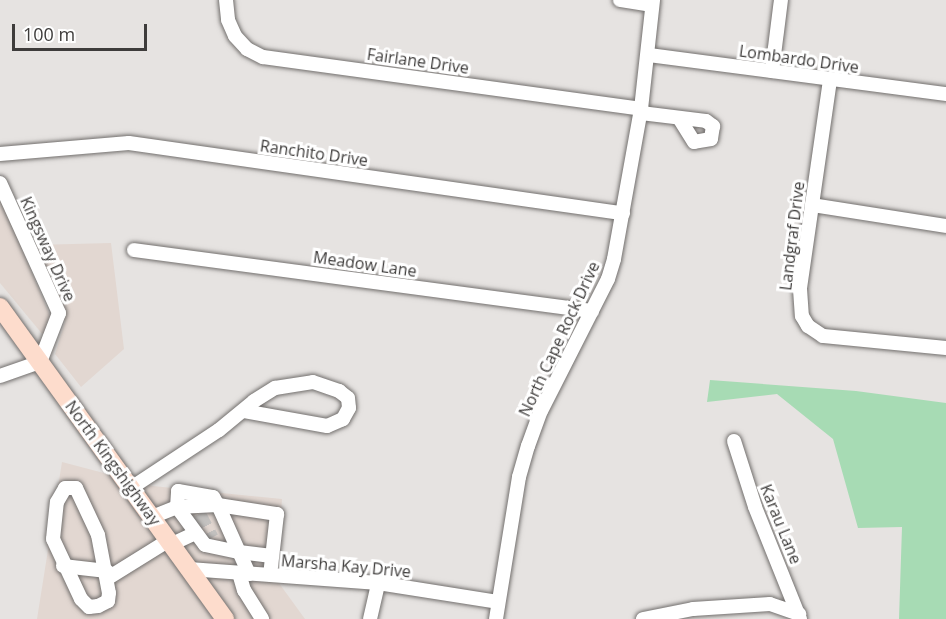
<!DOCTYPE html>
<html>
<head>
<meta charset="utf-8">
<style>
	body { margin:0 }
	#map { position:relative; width:946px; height:619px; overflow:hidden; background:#e6e3e1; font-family:"Open Sans",sans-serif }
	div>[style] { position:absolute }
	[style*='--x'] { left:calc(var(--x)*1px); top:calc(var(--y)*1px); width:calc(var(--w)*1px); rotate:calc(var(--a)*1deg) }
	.built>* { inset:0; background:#e2d7d1 }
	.green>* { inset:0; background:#a7dbb4 }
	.minor-tunnel>* { height:14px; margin-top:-7px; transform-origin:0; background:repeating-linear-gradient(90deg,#c4c2c0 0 14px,transparent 0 21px) }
	.roads { filter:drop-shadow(0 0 2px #726f6d) drop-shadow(0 0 2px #726f6d) }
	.minor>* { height:14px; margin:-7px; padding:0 7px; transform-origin:7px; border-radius:7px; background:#fff }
	.major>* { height:18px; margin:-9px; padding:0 9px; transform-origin:9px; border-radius:9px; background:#fddccc }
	span { translate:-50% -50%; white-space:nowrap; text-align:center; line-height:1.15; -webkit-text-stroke:6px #fff; paint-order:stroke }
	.street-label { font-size:16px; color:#3e3c3b }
	.scale { position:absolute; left:12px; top:24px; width:135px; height:27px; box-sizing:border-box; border:3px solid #3e3c3b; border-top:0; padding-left:8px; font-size:18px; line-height:21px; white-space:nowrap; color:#3e3c3b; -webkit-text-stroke:4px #fff; paint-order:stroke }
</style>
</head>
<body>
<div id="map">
	<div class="built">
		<i style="clip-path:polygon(0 196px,52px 321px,43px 335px,0 283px)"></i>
		<i style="clip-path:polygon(111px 243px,124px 349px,81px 387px,55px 354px,65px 322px,61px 305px,34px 245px)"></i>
		<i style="clip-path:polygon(62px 462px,153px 486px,282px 499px,276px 579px,305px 619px,37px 619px)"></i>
	</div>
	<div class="green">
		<i style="clip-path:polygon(710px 380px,856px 391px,946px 403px,946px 619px,899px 619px,902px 527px,858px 528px,833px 439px,777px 394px,707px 402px)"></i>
	</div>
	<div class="minor-tunnel">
		<i style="--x:199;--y:514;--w:27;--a:62"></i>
	</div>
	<div class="roads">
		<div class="minor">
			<i style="--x:226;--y:0;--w:20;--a:84"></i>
			<i style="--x:228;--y:20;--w:17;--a:66"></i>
			<i style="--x:235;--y:36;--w:18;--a:47"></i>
			<i style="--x:247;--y:49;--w:18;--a:27"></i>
			<i style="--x:263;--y:57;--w:382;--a:7.8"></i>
			<i style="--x:620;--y:0;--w:32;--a:9"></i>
			<i style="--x:649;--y:55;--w:300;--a:7.5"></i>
			<i style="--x:772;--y:71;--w:72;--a:-82.8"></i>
			<i style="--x:830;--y:80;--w:211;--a:98.2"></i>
			<i style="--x:800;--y:289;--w:27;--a:86"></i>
			<i style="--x:802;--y:316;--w:12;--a:59"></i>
			<i style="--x:808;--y:326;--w:18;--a:34"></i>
			<i style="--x:823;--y:336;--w:124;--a:5.6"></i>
			<i style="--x:641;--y:113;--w:65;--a:7"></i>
			<i style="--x:706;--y:121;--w:9;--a:36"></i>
			<i style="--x:713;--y:126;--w:13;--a:99"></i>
			<i style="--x:711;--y:139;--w:17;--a:170"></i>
			<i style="--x:694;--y:142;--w:28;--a:-122"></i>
			<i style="--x:0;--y:154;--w:129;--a:-4.9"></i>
			<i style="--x:129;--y:143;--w:499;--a:8.1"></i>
			<i style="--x:0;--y:183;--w:143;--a:65.6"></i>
			<i style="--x:59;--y:313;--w:53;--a:111.2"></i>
			<i style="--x:40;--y:362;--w:42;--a:160.7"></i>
			<i style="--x:812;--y:205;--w:136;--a:8.9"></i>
			<i style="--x:134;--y:250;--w:462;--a:7.6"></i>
			<i style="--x:734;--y:441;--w:69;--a:72.3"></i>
			<i style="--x:755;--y:507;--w:121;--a:68.1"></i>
			<i style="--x:65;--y:488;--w:11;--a:0"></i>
			<i style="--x:76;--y:488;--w:52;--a:64.9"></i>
			<i style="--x:98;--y:535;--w:59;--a:79.3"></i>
			<i style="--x:109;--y:593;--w:8;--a:97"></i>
			<i style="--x:108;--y:601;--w:11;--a:153"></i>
			<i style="--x:98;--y:606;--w:9;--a:174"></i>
			<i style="--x:89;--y:607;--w:11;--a:-135"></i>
			<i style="--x:81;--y:599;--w:66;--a:-115"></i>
			<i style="--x:53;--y:539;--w:37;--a:-84"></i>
			<i style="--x:57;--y:502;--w:16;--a:-60"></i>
			<i style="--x:131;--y:488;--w:105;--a:-33.4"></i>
			<i style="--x:219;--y:430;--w:45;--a:-39.6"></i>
			<i style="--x:254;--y:401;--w:25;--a:-32"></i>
			<i style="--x:275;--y:388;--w:38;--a:-9"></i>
			<i style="--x:313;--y:382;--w:28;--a:19"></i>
			<i style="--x:339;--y:391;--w:11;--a:38"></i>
			<i style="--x:348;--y:398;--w:10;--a:84"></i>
			<i style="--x:349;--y:408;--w:13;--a:119"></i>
			<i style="--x:343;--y:419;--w:17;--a:156"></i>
			<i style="--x:327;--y:426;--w:84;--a:-169.8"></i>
			<i style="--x:178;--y:491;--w:36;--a:10"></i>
			<i style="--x:213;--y:497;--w:9;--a:58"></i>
			<i style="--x:218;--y:505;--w:41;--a:177.2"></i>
			<i style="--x:177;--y:507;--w:16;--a:-86"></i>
			<i style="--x:152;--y:517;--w:27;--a:-22"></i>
			<i style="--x:177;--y:507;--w:47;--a:53.6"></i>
			<i style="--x:205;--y:545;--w:35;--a:12"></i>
			<i style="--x:239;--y:552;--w:51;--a:-114.1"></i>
			<i style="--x:218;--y:505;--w:60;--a:8.7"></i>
			<i style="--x:277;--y:514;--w:61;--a:96.5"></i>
			<i style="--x:172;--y:544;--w:26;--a:-25"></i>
			<i style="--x:63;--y:566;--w:44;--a:6.5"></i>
			<i style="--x:189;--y:569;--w:190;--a:4.2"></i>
			<i style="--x:378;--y:583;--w:121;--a:9"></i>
			<i style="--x:239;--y:573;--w:18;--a:74"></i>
			<i style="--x:244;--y:590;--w:34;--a:58"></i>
			<i style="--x:249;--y:574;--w:24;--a:-114"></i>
			<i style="--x:239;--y:552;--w:33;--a:7"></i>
			<i style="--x:108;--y:578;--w:72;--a:-31.9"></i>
			<i style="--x:370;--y:619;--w:37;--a:-77"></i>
			<i style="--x:496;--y:619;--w:144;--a:-80.8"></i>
			<i style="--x:519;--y:477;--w:32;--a:-74"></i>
			<i style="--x:528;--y:446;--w:37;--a:-70"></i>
			<i style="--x:541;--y:411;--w:148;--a:-63.1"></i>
			<i style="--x:608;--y:279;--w:21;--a:-73"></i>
			<i style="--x:614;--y:259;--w:152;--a:-79.8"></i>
			<i style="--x:641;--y:109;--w:110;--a:-83.7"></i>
			<i style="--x:643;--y:619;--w:51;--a:-11.3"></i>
			<i style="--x:693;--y:609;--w:77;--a:-3.7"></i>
			<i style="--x:770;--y:604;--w:31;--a:19"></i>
		</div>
		<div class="major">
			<i style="--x:0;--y:307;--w:385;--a:54.2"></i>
		</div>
	</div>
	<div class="street-label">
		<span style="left:799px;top:59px;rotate:8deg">Lombardo Drive</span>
		<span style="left:418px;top:61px;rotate:8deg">Fairlane Drive</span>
		<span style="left:314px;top:153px;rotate:8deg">Ranchito Drive</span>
		<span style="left:792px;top:236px;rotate:-83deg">Landgraf Drive</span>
		<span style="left:48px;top:249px;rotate:66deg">Kingsway Drive</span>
		<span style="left:365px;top:264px;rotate:8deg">Meadow Lane</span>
		<span style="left:559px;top:339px;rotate:-65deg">North Cape Rock Drive</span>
		<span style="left:113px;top:463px;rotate:54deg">North Kingshighway</span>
		<span style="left:781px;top:524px;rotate:68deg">Karau Lane</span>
		<span style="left:346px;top:566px;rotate:5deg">Marsha Kay Drive</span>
	</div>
	<div class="scale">100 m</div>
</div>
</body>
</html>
